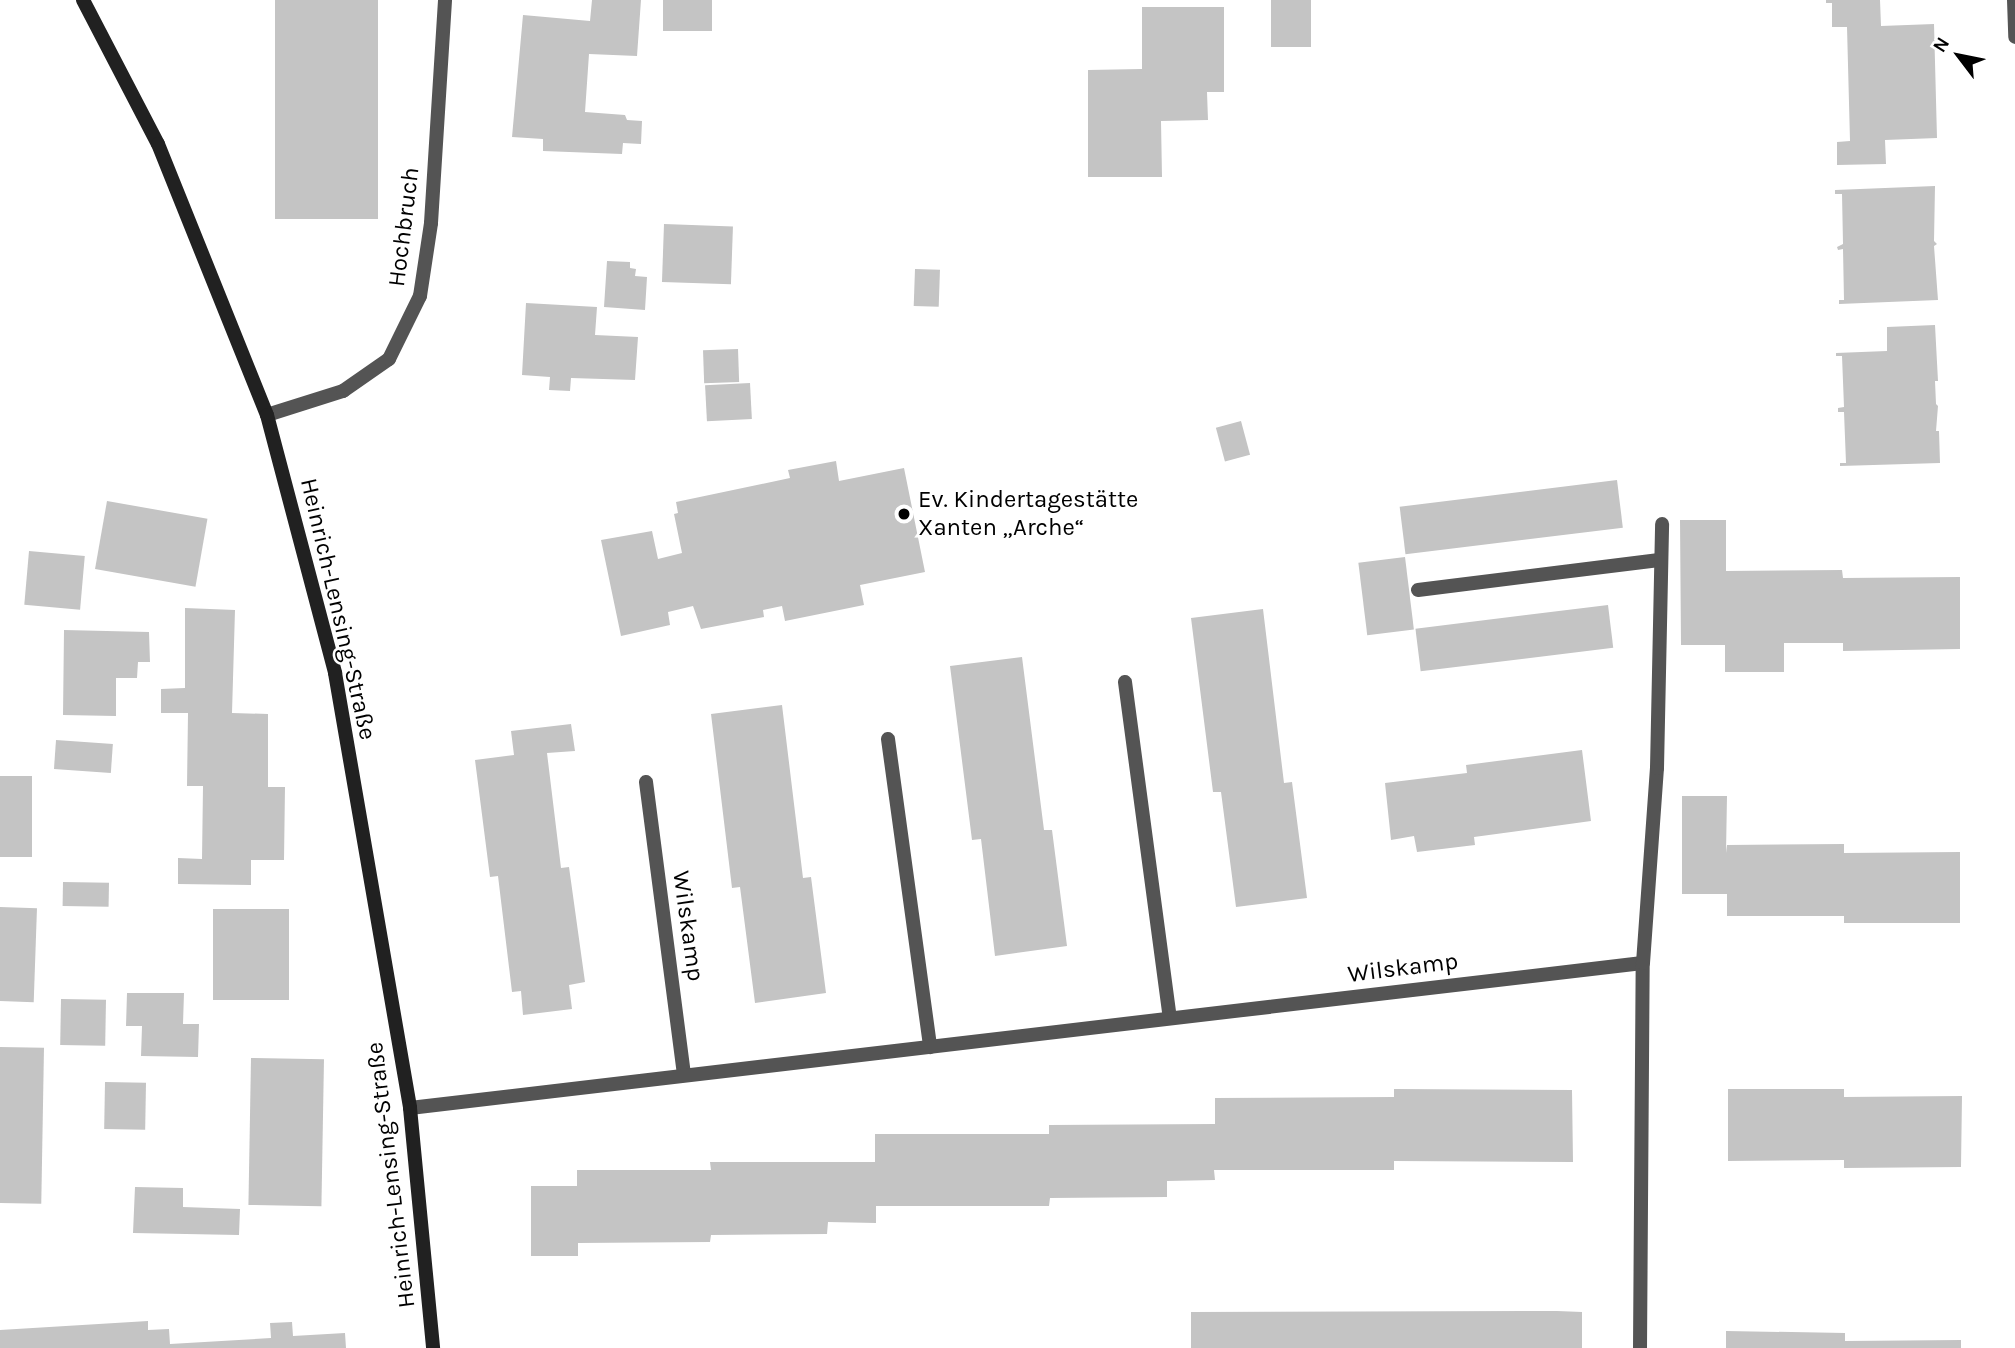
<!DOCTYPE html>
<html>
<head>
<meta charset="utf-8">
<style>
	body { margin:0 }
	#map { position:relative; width:2015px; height:1348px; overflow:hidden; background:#fff; font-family:Karla,sans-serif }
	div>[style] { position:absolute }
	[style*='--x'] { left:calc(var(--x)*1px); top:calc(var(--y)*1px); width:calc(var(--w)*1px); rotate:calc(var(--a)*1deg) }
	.building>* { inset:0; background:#c4c4c4; transform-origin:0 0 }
	.lane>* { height:14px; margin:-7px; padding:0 7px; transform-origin:7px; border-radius:7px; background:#545454 }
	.street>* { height:14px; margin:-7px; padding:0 7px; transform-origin:7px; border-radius:7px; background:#545454 }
	.secondary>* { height:14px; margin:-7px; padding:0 7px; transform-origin:7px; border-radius:7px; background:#212121 }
	.dots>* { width:19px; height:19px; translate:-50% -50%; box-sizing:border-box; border:4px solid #fff; border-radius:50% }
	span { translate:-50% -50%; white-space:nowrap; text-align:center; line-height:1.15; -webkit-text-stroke:5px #fff; paint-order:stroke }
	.street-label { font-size:24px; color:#000 }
	.poi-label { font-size:24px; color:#000 }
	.left { translate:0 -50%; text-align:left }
	.north { position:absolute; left:1924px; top:21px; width:70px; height:70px; -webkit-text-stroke:5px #fff; paint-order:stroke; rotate:302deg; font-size:19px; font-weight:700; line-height:28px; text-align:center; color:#000 }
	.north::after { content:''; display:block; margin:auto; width:24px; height:32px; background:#000; clip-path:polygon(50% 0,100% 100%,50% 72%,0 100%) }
</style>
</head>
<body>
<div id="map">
	<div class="building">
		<i style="left:275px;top:0;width:103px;height:219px"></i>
		<i style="clip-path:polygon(592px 0,641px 0,637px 56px,589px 54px,585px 112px,625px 115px,627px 120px,642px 121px,641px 144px,623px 143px,622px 154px,543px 151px,543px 139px,512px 137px,523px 15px,590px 21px)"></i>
		<i style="left:663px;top:0;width:49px;height:31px"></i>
		<i style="left:1271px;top:0;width:40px;height:47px"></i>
		<i style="clip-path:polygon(1826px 0,1880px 0,1881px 26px,1934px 24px,1937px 138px,1885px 140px,1886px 164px,1837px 165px,1837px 142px,1850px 141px,1847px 27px,1832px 27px,1832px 3px,1826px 3px)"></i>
		<i style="clip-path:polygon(1142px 7px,1224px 7px,1224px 92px,1207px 92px,1208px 120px,1161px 121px,1162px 177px,1088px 177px,1088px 70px,1142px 69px)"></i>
		<i style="clip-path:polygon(1935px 186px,1934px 241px,1937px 244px,1934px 246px,1938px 300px,1839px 304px,1839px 300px,1844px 300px,1843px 249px,1838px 250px,1837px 247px,1843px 244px,1842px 194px,1835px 194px,1835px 190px)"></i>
		<i style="left:664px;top:224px;width:69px;height:58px;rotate:2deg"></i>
		<i style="clip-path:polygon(607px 261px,630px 262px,630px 268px,636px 269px,635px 276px,647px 277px,645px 310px,604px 307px)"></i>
		<i style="left:915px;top:269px;width:25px;height:37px;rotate:2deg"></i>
		<i style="clip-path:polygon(526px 303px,597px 307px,595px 335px,638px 337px,635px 380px,571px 378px,570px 391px,549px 390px,550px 377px,522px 375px)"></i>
		<i style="clip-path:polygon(1935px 325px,1938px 381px,1935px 381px,1936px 404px,1938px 406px,1936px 431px,1939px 431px,1940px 463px,1840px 466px,1840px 463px,1846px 463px,1844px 412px,1838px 412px,1838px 408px,1844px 407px,1842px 356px,1836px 356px,1836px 353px,1887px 351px,1887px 327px)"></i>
		<i style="left:738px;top:349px;width:33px;height:35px;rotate:88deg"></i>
		<i style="left:750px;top:383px;width:36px;height:45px;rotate:87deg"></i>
		<i style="left:1241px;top:421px;width:35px;height:26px;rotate:75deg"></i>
		<i style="clip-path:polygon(836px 461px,839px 481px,904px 468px,925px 572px,860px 585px,864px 605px,785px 621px,782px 606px,763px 610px,764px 617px,701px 629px,693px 606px,668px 612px,670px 625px,621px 636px,601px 540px,652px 531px,658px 559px,682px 553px,674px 514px,678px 513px,676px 502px,790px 478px,788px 470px)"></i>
		<i style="left:1617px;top:480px;width:48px;height:219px;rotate:83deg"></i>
		<i style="left:107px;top:501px;width:102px;height:69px;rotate:10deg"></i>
		<i style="clip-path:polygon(1680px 520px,1726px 520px,1726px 571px,1842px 570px,1843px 578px,1960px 577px,1960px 649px,1843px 651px,1843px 643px,1784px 643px,1784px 672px,1725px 672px,1725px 645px,1681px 645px)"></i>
		<i style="left:29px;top:551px;width:56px;height:54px;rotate:5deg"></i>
		<i style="left:1405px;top:557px;width:73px;height:47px;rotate:83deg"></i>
		<i style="left:1608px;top:605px;width:43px;height:194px;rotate:83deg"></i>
		<i style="clip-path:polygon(185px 608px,235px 610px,232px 713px,268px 714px,268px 787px,285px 787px,284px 860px,251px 860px,251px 885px,178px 884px,178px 858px,202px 859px,203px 786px,187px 786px,188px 713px,161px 713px,161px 689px,185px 688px)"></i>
		<i style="clip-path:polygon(1263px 609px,1284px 783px,1292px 782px,1307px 898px,1236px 907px,1221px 792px,1213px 792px,1191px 618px)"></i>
		<i style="clip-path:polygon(64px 630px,149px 632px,150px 662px,138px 662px,137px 678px,116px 678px,116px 716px,63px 715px)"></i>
		<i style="clip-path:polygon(1022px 657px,1044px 830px,1052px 830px,1067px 946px,995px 956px,981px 839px,972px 840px,950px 666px)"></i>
		<i style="clip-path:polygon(782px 705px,803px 878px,811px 877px,826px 993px,755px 1003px,740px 887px,732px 888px,711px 714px)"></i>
		<i style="clip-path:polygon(571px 724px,575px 751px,547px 753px,561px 868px,569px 867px,585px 982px,569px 985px,572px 1009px,523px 1015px,521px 991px,512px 992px,498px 876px,490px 877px,475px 760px,514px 755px,511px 731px)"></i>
		<i style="left:56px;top:740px;width:57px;height:29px;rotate:4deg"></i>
		<i style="clip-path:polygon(1582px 750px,1591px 821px,1474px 837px,1475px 845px,1417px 852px,1414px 836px,1391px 840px,1385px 783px,1467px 773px,1466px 765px)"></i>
		<i style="left:0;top:776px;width:32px;height:81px"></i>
		<i style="clip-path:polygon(1682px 796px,1727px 796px,1726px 853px,1727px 845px,1844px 844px,1844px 853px,1960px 852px,1960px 923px,1844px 923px,1844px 916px,1727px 916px,1727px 894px,1682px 894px)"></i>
		<i style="left:63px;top:882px;width:46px;height:24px;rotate:1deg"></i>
		<i style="left:0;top:907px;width:37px;height:94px;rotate:2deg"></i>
		<i style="left:213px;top:909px;width:76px;height:91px"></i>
		<i style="clip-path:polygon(127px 993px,184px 993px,183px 1024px,199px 1024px,198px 1057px,141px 1056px,142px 1026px,126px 1026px)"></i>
		<i style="left:61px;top:999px;width:45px;height:46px;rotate:1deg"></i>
		<i style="left:0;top:1047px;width:44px;height:156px;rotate:1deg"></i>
		<i style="left:251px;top:1058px;width:73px;height:147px;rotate:1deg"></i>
		<i style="left:105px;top:1082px;width:41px;height:47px;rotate:1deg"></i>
		<i style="clip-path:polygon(1394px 1089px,1572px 1090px,1573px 1162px,1394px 1161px,1394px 1170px,1214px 1170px,1215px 1180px,1167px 1181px,1167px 1197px,1050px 1198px,1049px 1206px,876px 1206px,876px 1223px,828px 1222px,827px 1234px,711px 1235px,710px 1242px,578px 1243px,578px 1256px,531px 1256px,531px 1186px,577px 1186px,577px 1170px,711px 1170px,710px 1162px,875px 1162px,875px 1134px,1049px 1134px,1049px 1125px,1215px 1124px,1215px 1098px,1394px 1097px)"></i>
		<i style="clip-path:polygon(1728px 1089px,1844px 1089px,1844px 1097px,1962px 1096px,1961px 1167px,1844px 1168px,1844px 1160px,1728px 1161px)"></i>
		<i style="clip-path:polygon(135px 1187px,183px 1188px,183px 1207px,240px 1209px,239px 1235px,133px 1233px)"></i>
		<i style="clip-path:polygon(1557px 1311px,1582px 1312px,1582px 1348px,1191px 1348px,1191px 1312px)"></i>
		<i style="clip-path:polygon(148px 1321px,148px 1330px,169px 1329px,170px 1344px,271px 1338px,270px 1323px,292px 1322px,293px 1336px,345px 1333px,346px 1348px,0 1348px,0 1330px)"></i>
		<i style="clip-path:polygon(1726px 1331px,1845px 1333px,1845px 1341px,1961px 1340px,1961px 1348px,1726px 1348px)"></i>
	</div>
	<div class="lane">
		<i style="--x:1418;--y:590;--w:243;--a:-7.1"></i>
		<i style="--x:1125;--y:682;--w:339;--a:82.4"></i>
		<i style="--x:888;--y:739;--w:311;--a:82.2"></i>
		<i style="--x:646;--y:782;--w:295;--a:82.6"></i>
	</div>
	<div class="street">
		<i style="--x:2014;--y:0;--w:37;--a:88"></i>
		<i style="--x:267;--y:415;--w:80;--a:-17.5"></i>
		<i style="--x:343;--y:391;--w:56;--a:-34.8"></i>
		<i style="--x:389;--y:359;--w:70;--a:-63.8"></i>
		<i style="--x:420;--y:296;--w:74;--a:-81.4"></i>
		<i style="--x:431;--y:223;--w:223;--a:-86.4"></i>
		<i style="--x:410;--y:1108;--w:1241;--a:-6.71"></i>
		<i style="--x:1640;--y:1348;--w:385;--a:-89.6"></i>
		<i style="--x:1643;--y:963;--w:196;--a:-85.9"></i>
		<i style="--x:1657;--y:768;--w:244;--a:-88.8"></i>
	</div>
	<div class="secondary">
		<i style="--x:83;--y:0;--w:162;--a:62.5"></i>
		<i style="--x:158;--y:144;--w:292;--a:68.1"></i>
		<i style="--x:267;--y:415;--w:267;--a:75.2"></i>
		<i style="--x:335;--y:673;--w:441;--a:80.2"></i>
		<i style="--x:410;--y:1108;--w:241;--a:84.5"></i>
	</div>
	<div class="dots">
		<i style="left:904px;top:514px;background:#000"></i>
	</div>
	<div class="street-label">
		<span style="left:404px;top:227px;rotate:-83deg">Hochbruch</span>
		<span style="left:338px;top:609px;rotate:77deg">Heinrich-Lensing-Straße</span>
		<span style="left:688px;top:926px;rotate:82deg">Wilskamp</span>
		<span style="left:1403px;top:968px;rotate:-7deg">Wilskamp</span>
		<span style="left:391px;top:1175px;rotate:-97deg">Heinrich-Lensing-Straße</span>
	</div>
	<div class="poi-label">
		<span class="left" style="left:918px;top:514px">Ev. Kindertagestätte<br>Xanten „Arche“</span>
	</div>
	<div class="north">N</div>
</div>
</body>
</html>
